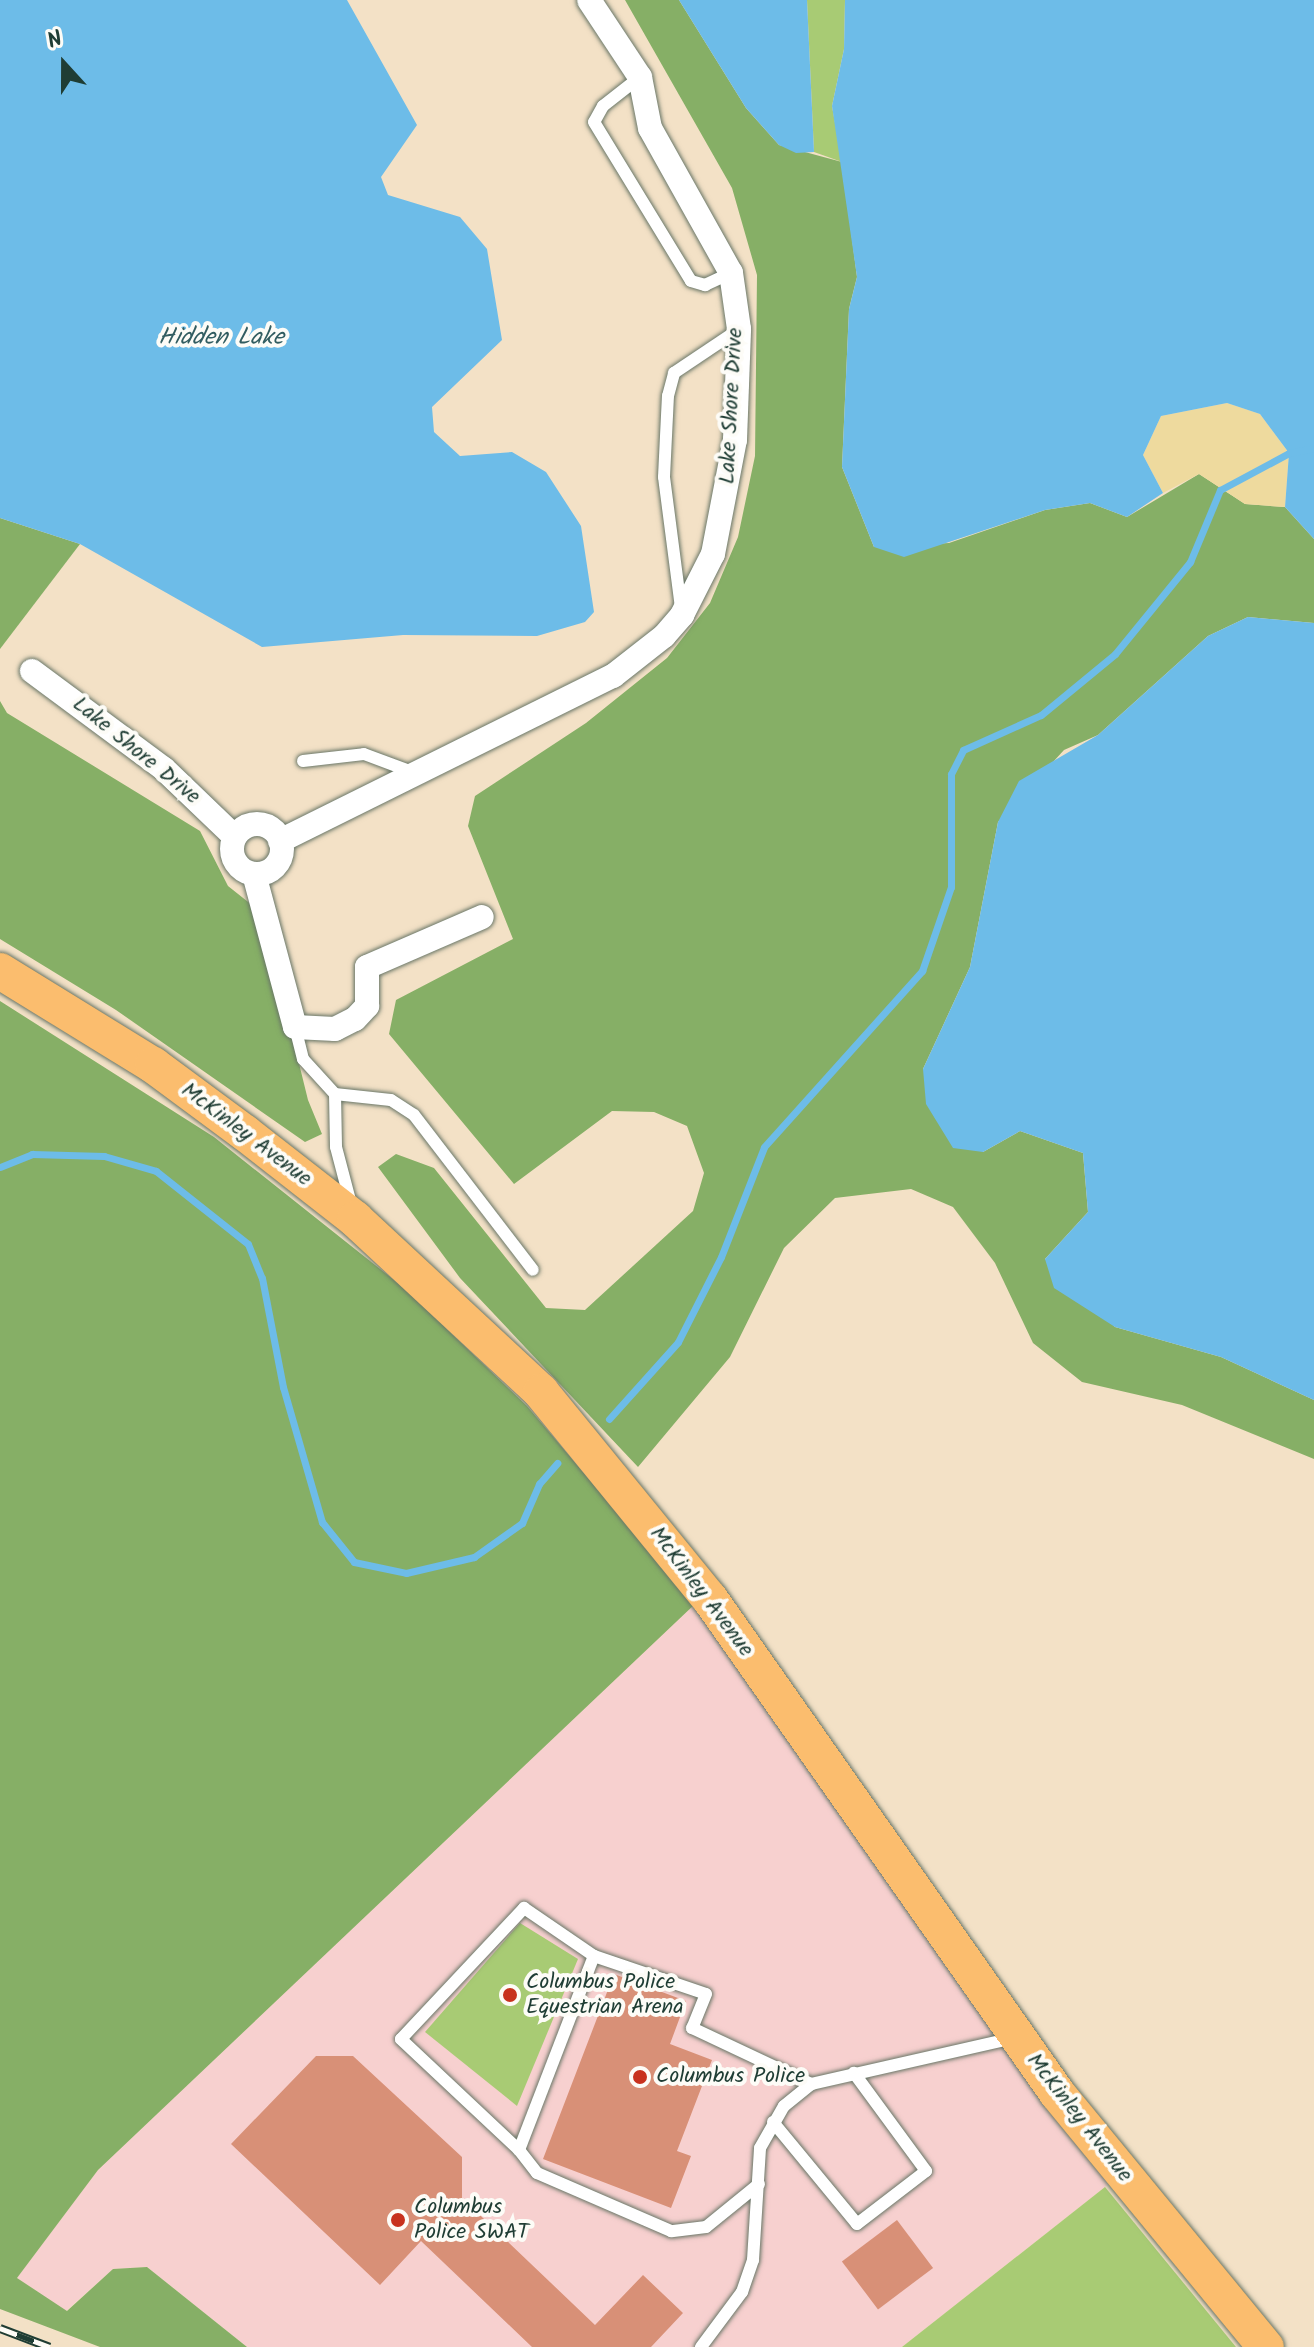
<!DOCTYPE html>
<html>
<head>
<meta charset="utf-8">
<style>
	body { margin:0 }
	#map { position:relative; width:1314px; height:2347px; overflow:hidden; background:#f3e1c6; font-family:Kalam,sans-serif }
	div>[style] { position:absolute }
	[style*='--x'] { left:calc(var(--x)*1px); top:calc(var(--y)*1px); width:calc(var(--w)*1px); rotate:calc(var(--a)*1deg) }
	.built>* { inset:0; background:#f7d0cf }
	.green>* { inset:0; background:#a8cb74 }
	.forest>* { inset:0; background:#86af66 }
	.sand>* { inset:0; background:#eeda9e }
	.water>* { inset:0; background:#6dbce8 }
	.stream>* { height:7px; margin:-3.5px; padding:0 3.5px; transform-origin:3.5px; border-radius:3.5px; background:#6dbce8 }
	.building>* { inset:0; background:#d89077; transform-origin:0 0 }
	.roads { filter:drop-shadow(0 0 2px #697667) drop-shadow(0 0 2px #697667) }
	.service>* { height:12px; margin:-6px; padding:0 6px; transform-origin:6px; border-radius:6px; background:#fff }
	.minor>* { height:24px; margin:-12px; padding:0 12px; transform-origin:12px; border-radius:12px; background:#fff }
	.minor>.ring { margin:-12px; padding:0; box-sizing:content-box; background:none; border:24px solid #fff; border-radius:50% }
	.primary>* { height:36px; margin:-18px; padding:0 18px; transform-origin:18px; border-radius:18px; background:#fbbd6e }
	.rail>* { height:9px; margin-top:-4.5px; transform-origin:0; background:repeating-linear-gradient(90deg,#fdfcf7 0 18px,#1f3d34 0 36px); box-sizing:border-box; border-block:2px solid #1f3d34 }
	.dots>* { width:22px; height:22px; translate:-50% -50%; box-sizing:border-box; border:4px solid #fdfcf7; border-radius:50% }
	span { translate:-50% -50%; white-space:nowrap; text-align:center; line-height:1.15; -webkit-text-stroke:8px #fdfcf7; paint-order:stroke }
	.street-label { font-size:22px; color:#1f3d34 }
	.poi-label { font-size:22px; color:#1f3d34 }
	.left { translate:0 -50%; text-align:left }
	.water-label { font-size:24px; color:#325d61; font-style:italic }
	.north { position:absolute; left:24px; top:24px; width:80px; height:80px; -webkit-text-stroke:6px #fdfcf7; paint-order:stroke; rotate:339deg; font-size:22px; font-weight:700; line-height:32px; text-align:center; color:#1f3d34 }
	.north::after { content:''; display:block; margin:auto; width:28px; height:36px; background:#1f3d34; clip-path:polygon(50% 0,100% 100%,50% 72%,0 100%) }
</style>
</head>
<body>
<div id="map">
	<div class="built">
		<i style="clip-path:polygon(695px 1604px,1119px 2176px,902px 2347px,247px 2347px,147px 2267px,113px 2269px,66px 2311px,17px 2278px,98px 2170px)"></i>
	</div>
	<div class="green">
		<i style="clip-path:polygon(807px 0,845px 0,844px 49px,832px 106px,842px 162px,814px 152px)"></i>
		<i style="clip-path:polygon(520px 1923px,578px 1959px,517px 2106px,425px 2032px)"></i>
		<i style="clip-path:polygon(1105px 2187px,1236px 2347px,902px 2347px)"></i>
	</div>
	<div class="forest">
		<i style="clip-path:polygon(625px 0,679px 0,746px 108px,779px 145px,842px 162px,857px 277px,849px 309px,842px 467px,874px 547px,949px 543px,1045px 510px,1090px 503px,1127px 517px,1199px 474px,1245px 504px,1285px 507px,1314px 539px,1314px 623px,1248px 617px,1208px 636px,1098px 735px,1064px 750px,998px 822px,970px 967px,923px 1069px,983px 1152px,1020px 1131px,1083px 1153px,1088px 1212px,1045px 1259px,1115px 1327px,1221px 1357px,1314px 1400px,1314px 1459px,1182px 1405px,1082px 1382px,1033px 1343px,995px 1263px,953px 1207px,911px 1189px,835px 1198px,784px 1248px,730px 1357px,638px 1467px,460px 1278px,378px 1167px,396px 1154px,434px 1168px,546px 1308px,585px 1310px,693px 1211px,704px 1173px,687px 1126px,654px 1112px,612px 1111px,514px 1184px,389px 1034px,396px 1000px,513px 939px,468px 826px,475px 796px,586px 723px,667px 658px,710px 603px,738px 537px,755px 456px,757px 275px,732px 188px)"></i>
		<i style="clip-path:polygon(0 518px,80px 544px,0 649px)"></i>
		<i style="clip-path:polygon(0 701px,7px 713px,200px 831px,228px 886px,262px 913px,308px 1100px,322px 1134px,305px 1142px,116px 1010px,0 939px)"></i>
		<i style="clip-path:polygon(0 1001px,214px 1137px,404px 1288px,527px 1406px,695px 1604px,98px 2170px,17px 2278px,67px 2311px,113px 2269px,147px 2267px,247px 2347px,100px 2347px,0 2309px)"></i>
	</div>
	<div class="sand">
		<i style="clip-path:polygon(1227px 403px,1260px 414px,1289px 453px,1285px 507px,1245px 504px,1199px 474px,1163px 493px,1143px 455px,1161px 416px)"></i>
	</div>
	<div class="water">
		<i style="clip-path:polygon(0 0,347px 0,417px 125px,381px 177px,388px 195px,460px 217px,487px 249px,502px 340px,432px 407px,434px 432px,460px 456px,512px 452px,546px 472px,581px 526px,594px 612px,585px 622px,537px 636px,403px 635px,262px 647px,80px 544px,0 518px)"></i>
		<i style="clip-path:polygon(679px 0,807px 0,814px 152px,796px 153px,779px 145px,746px 108px)"></i>
		<i style="clip-path:polygon(845px 0,1314px 0,1314px 539px,1285px 507px,1289px 453px,1260px 414px,1227px 403px,1161px 416px,1143px 455px,1163px 493px,1127px 517px,1090px 503px,1045px 510px,904px 557px,874px 547px,842px 467px,849px 309px,857px 277px,832px 106px,844px 49px)"></i>
		<i style="clip-path:polygon(1248px 617px,1314px 623px,1314px 1400px,1221px 1357px,1115px 1327px,1054px 1288px,1045px 1259px,1088px 1212px,1083px 1153px,1020px 1131px,983px 1152px,953px 1148px,926px 1104px,923px 1069px,970px 967px,998px 822px,1019px 781px,1098px 735px,1208px 636px)"></i>
	</div>
	<div class="stream">
		<i style="--x:0;--y:1167;--w:35;--a:-22"></i>
		<i style="--x:32;--y:1154;--w:72;--a:1.6"></i>
		<i style="--x:104;--y:1156;--w:54;--a:16.1"></i>
		<i style="--x:156;--y:1171;--w:117;--a:38.4"></i>
		<i style="--x:248;--y:1244;--w:37;--a:68"></i>
		<i style="--x:262;--y:1278;--w:111;--a:79.1"></i>
		<i style="--x:283;--y:1387;--w:141;--a:73.9"></i>
		<i style="--x:322;--y:1522;--w:51;--a:51.3"></i>
		<i style="--x:354;--y:1562;--w:53;--a:11.9"></i>
		<i style="--x:406;--y:1573;--w:70;--a:-13.2"></i>
		<i style="--x:474;--y:1557;--w:59;--a:-35.3"></i>
		<i style="--x:522;--y:1523;--w:43;--a:-66.4"></i>
		<i style="--x:539;--y:1484;--w:28;--a:-49"></i>
		<i style="--x:609;--y:1419;--w:103;--a:-48.1"></i>
		<i style="--x:678;--y:1342;--w:95;--a:-63.2"></i>
		<i style="--x:721;--y:1257;--w:118;--a:-68.6"></i>
		<i style="--x:764;--y:1147;--w:237;--a:-48.1"></i>
		<i style="--x:922;--y:971;--w:89;--a:-71"></i>
		<i style="--x:951;--y:887;--w:113;--a:-90"></i>
		<i style="--x:951;--y:774;--w:27;--a:-63"></i>
		<i style="--x:963;--y:750;--w:85;--a:-24.2"></i>
		<i style="--x:1041;--y:715;--w:96;--a:-39.5"></i>
		<i style="--x:1115;--y:654;--w:119;--a:-50.8"></i>
		<i style="--x:1190;--y:562;--w:78;--a:-67.4"></i>
		<i style="--x:1220;--y:490;--w:78;--a:-28.2"></i>
		<i style="--x:1289;--y:453;--w:25;--a:-11"></i>
	</div>
	<div class="building">
		<i style="clip-path:polygon(614px 1974px,686px 2001px,670px 2044px,712px 2060px,677px 2151px,691px 2156px,671px 2208px,543px 2159px)"></i>
		<i style="clip-path:polygon(316px 2056px,353px 2056px,462px 2157px,462px 2198px,595px 2325px,643px 2275px,683px 2313px,651px 2347px,532px 2347px,421px 2241px,380px 2285px,231px 2144px)"></i>
		<i style="left:897px;top:2220px;width:60px;height:69px;rotate:53deg"></i>
	</div>
	<div class="roads">
		<div class="service">
			<i style="--x:640;--y:77;--w:47;--a:141.9"></i>
			<i style="--x:603;--y:106;--w:18;--a:119"></i>
			<i style="--x:594;--y:122;--w:186;--a:58.6"></i>
			<i style="--x:691;--y:281;--w:15;--a:16"></i>
			<i style="--x:705;--y:285;--w:29;--a:-25"></i>
			<i style="--x:681;--y:608;--w:132;--a:-97.4"></i>
			<i style="--x:664;--y:477;--w:81;--a:-87.2"></i>
			<i style="--x:668;--y:396;--w:24;--a:-75"></i>
			<i style="--x:674;--y:373;--w:77;--a:-33.9"></i>
			<i style="--x:303;--y:761;--w:61;--a:-6.5"></i>
			<i style="--x:364;--y:754;--w:54;--a:20.4"></i>
			<i style="--x:295;--y:1027;--w:33;--a:76"></i>
			<i style="--x:303;--y:1059;--w:47;--a:47.6"></i>
			<i style="--x:335;--y:1094;--w:53;--a:88.9"></i>
			<i style="--x:336;--y:1147;--w:59;--a:75.3"></i>
			<i style="--x:335;--y:1094;--w:56;--a:6.1"></i>
			<i style="--x:391;--y:1100;--w:27;--a:33"></i>
			<i style="--x:414;--y:1115;--w:195;--a:52.5"></i>
			<i style="--x:773;--y:2122;--w:132;--a:50.5"></i>
			<i style="--x:857;--y:2224;--w:87;--a:-37.5"></i>
			<i style="--x:926;--y:2171;--w:122;--a:-126.3"></i>
			<i style="--x:519;--y:2150;--w:162;--a:-136.8"></i>
			<i style="--x:401;--y:2039;--w:180;--a:-46.8"></i>
			<i style="--x:524;--y:1908;--w:85;--a:34.4"></i>
			<i style="--x:759;--y:2184;--w:68;--a:140.9"></i>
			<i style="--x:706;--y:2227;--w:35;--a:173"></i>
			<i style="--x:671;--y:2231;--w:146;--a:-156.6"></i>
			<i style="--x:537;--y:2173;--w:29;--a:-128"></i>
			<i style="--x:519;--y:2150;--w:208;--a:-68.9"></i>
			<i style="--x:594;--y:1956;--w:118;--a:18.7"></i>
			<i style="--x:706;--y:1994;--w:37;--a:112"></i>
			<i style="--x:692;--y:2028;--w:132;--a:25.2"></i>
			<i style="--x:701;--y:2347;--w:69;--a:-53.3"></i>
			<i style="--x:742;--y:2292;--w:34;--a:-71"></i>
			<i style="--x:753;--y:2260;--w:112;--a:-86.4"></i>
			<i style="--x:760;--y:2148;--w:48;--a:-60.3"></i>
			<i style="--x:784;--y:2106;--w:35;--a:-39"></i>
			<i style="--x:811;--y:2084;--w:208;--a:-12.8"></i>
		</div>
		<div class="minor">
			<i style="--x:32;--y:671;--w:164;--a:36.6"></i>
			<i style="--x:164;--y:769;--w:98;--a:43.8"></i>
			<i class="ring" style="left:232px;top:824px;width:26px;height:26px"></i>
			<i style="--x:280;--y:841;--w:372;--a:-26.4"></i>
			<i style="--x:613;--y:676;--w:65;--a:-38.1"></i>
			<i style="--x:664;--y:636;--w:28;--a:-49"></i>
			<i style="--x:682;--y:615;--w:68;--a:-63.1"></i>
			<i style="--x:713;--y:554;--w:116;--a:-79.1"></i>
			<i style="--x:735;--y:440;--w:111;--a:-87.9"></i>
			<i style="--x:739;--y:329;--w:57;--a:-98.1"></i>
			<i style="--x:731;--y:273;--w:166;--a:-119.2"></i>
			<i style="--x:650;--y:128;--w:52;--a:-101.1"></i>
			<i style="--x:640;--y:77;--w:92;--a:-123.5"></i>
			<i style="--x:254;--y:874;--w:158;--a:75"></i>
			<i style="--x:295;--y:1027;--w:40;--a:2.9"></i>
			<i style="--x:335;--y:1029;--w:22;--a:-27"></i>
			<i style="--x:355;--y:1019;--w:18;--a:-47"></i>
			<i style="--x:367;--y:1006;--w:39;--a:-90"></i>
			<i style="--x:367;--y:967;--w:125;--a:-23.5"></i>
		</div>
		<div class="primary">
			<i style="--x:0;--y:971;--w:180;--a:31.6"></i>
			<i style="--x:153;--y:1065;--w:114;--a:36.5"></i>
			<i style="--x:245;--y:1133;--w:140;--a:38"></i>
			<i style="--x:355;--y:1219;--w:254;--a:42.9"></i>
			<i style="--x:541;--y:1392;--w:267;--a:50.8"></i>
			<i style="--x:710;--y:1599;--w:604;--a:54.91"></i>
			<i style="--x:1057;--y:2093;--w:329;--a:50.6"></i>
		</div>
	</div>
	<div class="rail">
		<i style="--x:0;--y:2328;--w:53;--a:20.8"></i>
	</div>
	<div class="dots">
		<i style="left:510px;top:1995px;background:#c8321e"></i>
		<i style="left:640px;top:2077px;background:#c8321e"></i>
		<i style="left:398px;top:2220px;background:#c8321e"></i>
	</div>
	<div class="street-label">
		<span style="left:732px;top:406px;rotate:-87deg">Lake Shore Drive</span>
		<span style="left:136px;top:751px;rotate:39deg">Lake Shore Drive</span>
		<span style="left:246px;top:1135px;rotate:37deg">McKinley Avenue</span>
		<span style="left:701px;top:1592px;rotate:53deg">McKinley Avenue</span>
		<span style="left:1079px;top:2118px;rotate:52deg">McKinley Avenue</span>
	</div>
	<div class="poi-label">
		<span class="left" style="left:526px;top:1995px">Columbus Police<br>Equestrian Arena</span>
		<span class="left" style="left:656px;top:2077px">Columbus Police</span>
		<span class="left" style="left:414px;top:2220px">Columbus<br>Police SWAT</span>
	</div>
	<div class="water-label">
		<span style="left:221px;top:338px">Hidden Lake</span>
	</div>
	<div class="north">N</div>
</div>
</body>
</html>
